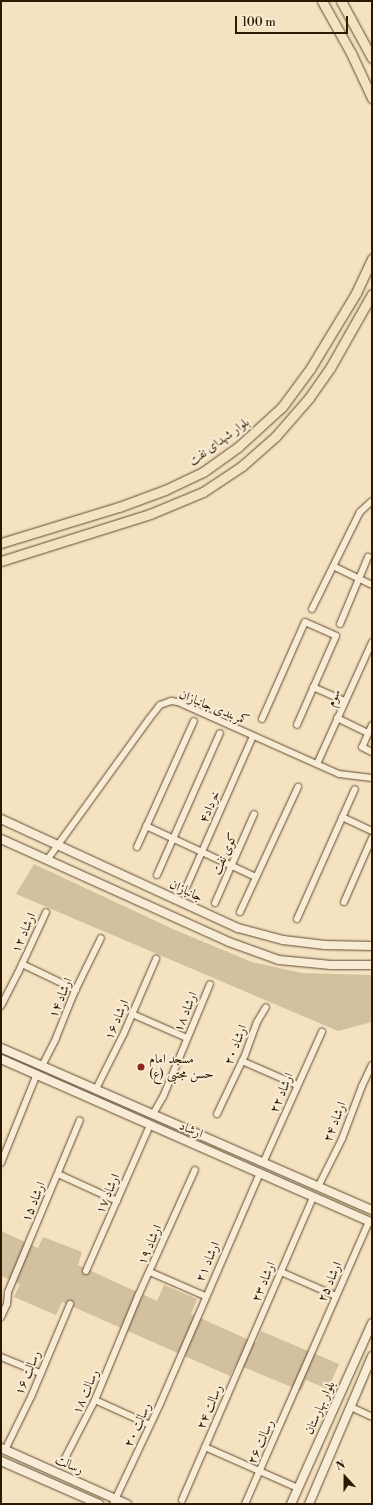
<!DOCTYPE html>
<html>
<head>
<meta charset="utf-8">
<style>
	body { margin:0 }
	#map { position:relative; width:373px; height:1505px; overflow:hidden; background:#f5e2c0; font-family:"Libre Bodoni",Amiri,serif }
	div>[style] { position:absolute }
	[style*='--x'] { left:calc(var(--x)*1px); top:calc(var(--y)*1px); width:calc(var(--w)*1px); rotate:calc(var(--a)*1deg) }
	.green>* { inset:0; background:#d3c09f }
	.roads { filter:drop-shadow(0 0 1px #5f4b30) drop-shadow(0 0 1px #5f4b30) }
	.street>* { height:6px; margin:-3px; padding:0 3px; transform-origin:3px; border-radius:3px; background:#f8ecd6 }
	.secondary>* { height:8px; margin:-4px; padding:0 4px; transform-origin:4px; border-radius:4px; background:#f8ecd6 }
	.primary>* { height:9px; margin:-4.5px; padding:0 4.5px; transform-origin:4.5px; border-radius:4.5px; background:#f5e2c0 }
	.dots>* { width:11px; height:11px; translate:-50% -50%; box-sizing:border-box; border:2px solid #f8ecd6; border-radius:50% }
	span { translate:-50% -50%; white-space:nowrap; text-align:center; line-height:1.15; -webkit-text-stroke:4px #f8ecd6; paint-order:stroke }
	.street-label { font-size:13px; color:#2d1900 }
	.poi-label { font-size:13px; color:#2d1900 }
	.left { translate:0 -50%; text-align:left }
	.frame { position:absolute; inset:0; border:2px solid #2d1900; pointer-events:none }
	.north { position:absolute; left:325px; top:1457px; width:40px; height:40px; -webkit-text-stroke:3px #f8ecd6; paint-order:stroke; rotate:339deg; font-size:11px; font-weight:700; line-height:16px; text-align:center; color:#2d1900 }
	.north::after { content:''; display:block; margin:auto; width:14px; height:18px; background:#2d1900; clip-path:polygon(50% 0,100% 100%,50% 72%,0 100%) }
	.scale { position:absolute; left:235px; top:16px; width:113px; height:18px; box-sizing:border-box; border:2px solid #2d1900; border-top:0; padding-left:5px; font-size:12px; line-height:14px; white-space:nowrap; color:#2d1900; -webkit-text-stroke:3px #f8ecd6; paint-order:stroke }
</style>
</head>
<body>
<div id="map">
	<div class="green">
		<i style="clip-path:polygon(34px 864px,175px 930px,252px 962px,302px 973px,372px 975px,372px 1022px,338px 1031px,16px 894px)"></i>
		<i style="clip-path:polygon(1px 1231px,38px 1248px,43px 1237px,82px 1252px,78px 1265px,157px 1301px,164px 1285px,197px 1299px,191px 1314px,256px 1343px,261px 1331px,339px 1364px,328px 1389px,306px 1380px,301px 1391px,236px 1364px,230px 1376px,62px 1302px,56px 1315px,14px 1297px,20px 1284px,1px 1276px)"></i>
	</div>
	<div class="roads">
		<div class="street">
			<i style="--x:335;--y:567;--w:41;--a:25.9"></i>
			<i style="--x:312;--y:609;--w:108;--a:-63.7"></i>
			<i style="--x:360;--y:512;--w:16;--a:-43"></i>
			<i style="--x:340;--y:624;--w:73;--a:-67.3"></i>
			<i style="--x:313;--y:687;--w:35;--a:24"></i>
			<i style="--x:337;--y:718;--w:34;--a:26"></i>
			<i style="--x:262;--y:719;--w:106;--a:-66.1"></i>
			<i style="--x:305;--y:622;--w:34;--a:24"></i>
			<i style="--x:336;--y:636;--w:97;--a:113.7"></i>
			<i style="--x:372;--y:725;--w:24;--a:114"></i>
			<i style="--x:362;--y:747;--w:11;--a:27"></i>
			<i style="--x:317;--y:764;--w:134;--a:-65.7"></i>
			<i style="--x:342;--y:817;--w:33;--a:25"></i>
			<i style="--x:146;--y:826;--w:121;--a:24.9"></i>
			<i style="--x:137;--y:847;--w:138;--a:-65.7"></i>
			<i style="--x:47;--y:860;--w:174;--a:-54.1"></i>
			<i style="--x:149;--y:719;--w:18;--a:-52"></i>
			<i style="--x:160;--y:705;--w:12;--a:-20"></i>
			<i style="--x:171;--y:701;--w:7;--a:8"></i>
			<i style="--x:178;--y:702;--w:176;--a:24.1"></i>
			<i style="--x:339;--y:774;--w:33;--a:7"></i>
			<i style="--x:157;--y:875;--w:155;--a:-66.1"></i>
			<i style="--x:186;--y:888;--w:166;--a:-66.2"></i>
			<i style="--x:344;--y:902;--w:70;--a:-66.4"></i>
			<i style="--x:215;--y:903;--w:97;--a:-66.3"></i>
			<i style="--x:240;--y:912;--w:138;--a:-65.1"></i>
			<i style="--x:297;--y:919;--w:142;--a:-66"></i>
			<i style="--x:22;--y:964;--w:60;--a:25.7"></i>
			<i style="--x:1;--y:1006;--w:37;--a:-63"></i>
			<i style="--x:18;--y:973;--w:67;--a:-65.3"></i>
			<i style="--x:132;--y:1014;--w:60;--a:23.6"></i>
			<i style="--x:242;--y:1061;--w:60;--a:23.6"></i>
			<i style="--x:42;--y:1066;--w:31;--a:-63"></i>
			<i style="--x:56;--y:1038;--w:48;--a:-68.2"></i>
			<i style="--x:74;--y:993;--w:61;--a:-63.9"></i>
			<i style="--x:96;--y:1089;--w:63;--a:-63.4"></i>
			<i style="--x:124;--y:1033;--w:81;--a:-66.6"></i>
			<i style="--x:153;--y:1114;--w:20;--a:-60"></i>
			<i style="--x:163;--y:1097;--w:122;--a:-67.4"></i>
			<i style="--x:217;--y:1114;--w:65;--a:-64.6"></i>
			<i style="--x:245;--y:1055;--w:35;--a:-70"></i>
			<i style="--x:257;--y:1022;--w:17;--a:-59"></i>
			<i style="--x:1;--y:1163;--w:96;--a:-68"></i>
			<i style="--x:263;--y:1163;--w:144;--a:-65.8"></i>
			<i style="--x:58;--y:1174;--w:65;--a:24.6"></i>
			<i style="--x:318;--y:1187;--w:54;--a:-63.4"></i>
			<i style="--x:342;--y:1139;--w:57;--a:-69.3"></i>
			<i style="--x:362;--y:1086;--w:23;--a:-65"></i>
			<i style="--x:86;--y:1271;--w:159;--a:-66.3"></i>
			<i style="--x:150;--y:1272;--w:60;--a:23.6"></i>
			<i style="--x:281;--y:1272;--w:60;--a:23.6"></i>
			<i style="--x:1;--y:1317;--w:14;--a:-65"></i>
			<i style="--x:7;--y:1304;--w:12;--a:-85"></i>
			<i style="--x:8;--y:1292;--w:186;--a:-67.3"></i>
			<i style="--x:1;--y:1357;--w:42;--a:22.3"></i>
			<i style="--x:95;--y:1400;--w:60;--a:24.4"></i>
			<i style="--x:351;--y:1407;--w:23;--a:25"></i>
			<i style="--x:205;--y:1447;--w:272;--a:-66.6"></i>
			<i style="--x:5;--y:1450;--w:59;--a:-63.9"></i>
			<i style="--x:31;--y:1397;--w:101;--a:-67.2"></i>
			<i style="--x:63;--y:1462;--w:70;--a:-62.7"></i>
			<i style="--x:95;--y:1400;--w:115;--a:-67.5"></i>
			<i style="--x:139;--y:1294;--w:136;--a:-65.7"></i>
			<i style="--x:182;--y:1500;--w:58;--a:-66.5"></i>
			<i style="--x:205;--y:1447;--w:102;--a:23.8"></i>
			<i style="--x:113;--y:1504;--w:110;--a:-64.8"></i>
			<i style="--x:160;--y:1404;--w:252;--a:-66.6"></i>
			<i style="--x:245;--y:1504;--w:308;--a:-66.3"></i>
		</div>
		<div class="secondary">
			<i style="--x:1;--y:819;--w:261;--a:24.7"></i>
			<i style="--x:238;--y:928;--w:47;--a:14.9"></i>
			<i style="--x:283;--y:940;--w:42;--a:6.8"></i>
			<i style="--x:325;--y:945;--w:47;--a:1.2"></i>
			<i style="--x:1;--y:839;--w:250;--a:24.3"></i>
			<i style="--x:229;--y:942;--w:53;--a:19.8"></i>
			<i style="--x:279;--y:960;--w:52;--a:5.5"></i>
			<i style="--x:331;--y:965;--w:41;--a:0"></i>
			<i style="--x:1;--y:1048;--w:405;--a:23.6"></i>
			<i style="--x:1;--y:1059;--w:406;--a:23.8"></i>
			<i style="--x:1;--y:1448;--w:138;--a:24"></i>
			<i style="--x:1;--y:1461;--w:107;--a:23.7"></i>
			<i style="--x:291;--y:1504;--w:198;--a:-65.9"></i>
			<i style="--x:309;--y:1504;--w:161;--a:-66.9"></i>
		</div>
		<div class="primary">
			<i style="--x:322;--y:1;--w:60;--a:60.9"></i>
			<i style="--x:351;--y:53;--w:50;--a:65"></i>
			<i style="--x:341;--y:1;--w:65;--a:61.5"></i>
			<i style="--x:1;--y:543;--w:123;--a:-17"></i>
			<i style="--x:119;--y:507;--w:49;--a:-20.3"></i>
			<i style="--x:165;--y:490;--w:42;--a:-25.3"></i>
			<i style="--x:203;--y:472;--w:43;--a:-35.5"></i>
			<i style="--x:238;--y:447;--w:59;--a:-42.3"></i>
			<i style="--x:282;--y:407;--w:47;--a:-53.6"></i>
			<i style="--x:310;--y:369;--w:89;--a:-58.8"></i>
			<i style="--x:356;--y:293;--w:38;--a:-65"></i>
			<i style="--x:1;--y:561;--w:156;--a:-17.5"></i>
			<i style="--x:150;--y:514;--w:57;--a:-22.5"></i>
			<i style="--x:203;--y:492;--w:47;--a:-33.7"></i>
			<i style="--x:242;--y:466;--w:44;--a:-41.3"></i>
			<i style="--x:275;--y:437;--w:52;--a:-48.9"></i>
			<i style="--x:309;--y:398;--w:37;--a:-55"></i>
			<i style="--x:330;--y:368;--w:85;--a:-60.4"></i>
		</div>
	</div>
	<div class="dots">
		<i style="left:141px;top:1067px;background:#8f2418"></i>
	</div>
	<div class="street-label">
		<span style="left:219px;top:442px;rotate:-36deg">بلوار شهدای نفت</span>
		<span style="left:334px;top:698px;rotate:-66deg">سوم</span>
		<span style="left:214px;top:708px;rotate:22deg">کمربندی جانبازان</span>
		<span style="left:210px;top:807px;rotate:-66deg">خرداد۴</span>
		<span style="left:225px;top:854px;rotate:-66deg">کوی نفت</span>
		<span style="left:186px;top:891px;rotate:25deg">جانبازان</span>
		<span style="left:24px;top:933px;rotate:-66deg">ارشاد ۱۲</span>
		<span style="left:61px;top:998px;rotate:-67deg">ارشاد ۱۴</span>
		<span style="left:186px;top:1012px;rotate:-67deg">ارشاد ۱۸</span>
		<span style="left:117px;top:1020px;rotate:-66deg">ارشاد ۱۶</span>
		<span style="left:236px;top:1045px;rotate:-68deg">ارشاد ۲۰</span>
		<span style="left:282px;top:1093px;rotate:-67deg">ارشاد ۲۲</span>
		<span style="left:335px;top:1122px;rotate:-68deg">ارشاد ۲۴</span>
		<span style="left:191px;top:1130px;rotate:23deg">ارشاد</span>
		<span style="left:108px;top:1194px;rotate:-66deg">ارشاد ۱۷</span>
		<span style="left:34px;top:1202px;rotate:-67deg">ارشاد ۱۵</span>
		<span style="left:150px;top:1245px;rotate:-66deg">ارشاد ۱۹</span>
		<span style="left:208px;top:1262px;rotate:-66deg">ارشاد ۲۱</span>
		<span style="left:264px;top:1282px;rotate:-67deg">ارشاد ۲۳</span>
		<span style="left:330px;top:1282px;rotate:-66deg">ارشاد ۲۵</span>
		<span style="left:28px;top:1373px;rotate:-67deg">رسالت ۱۶</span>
		<span style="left:86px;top:1392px;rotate:-66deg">رسالت ۱۸</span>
		<span style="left:210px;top:1407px;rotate:-67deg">رسالت ۲۴</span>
		<span style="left:320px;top:1408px;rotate:-66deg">بلوار بهارستان</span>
		<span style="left:138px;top:1425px;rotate:-65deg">رسالت ٢٠</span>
		<span style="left:261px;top:1442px;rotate:-66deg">رسالت ۲۶</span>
		<span style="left:69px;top:1465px;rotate:24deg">رسالت</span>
	</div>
	<div class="poi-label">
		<span class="left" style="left:149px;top:1067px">مسجد امام<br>حسن مجتبی (ع)</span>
	</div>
	<div class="frame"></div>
	<div class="north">N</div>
	<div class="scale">100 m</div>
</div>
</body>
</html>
